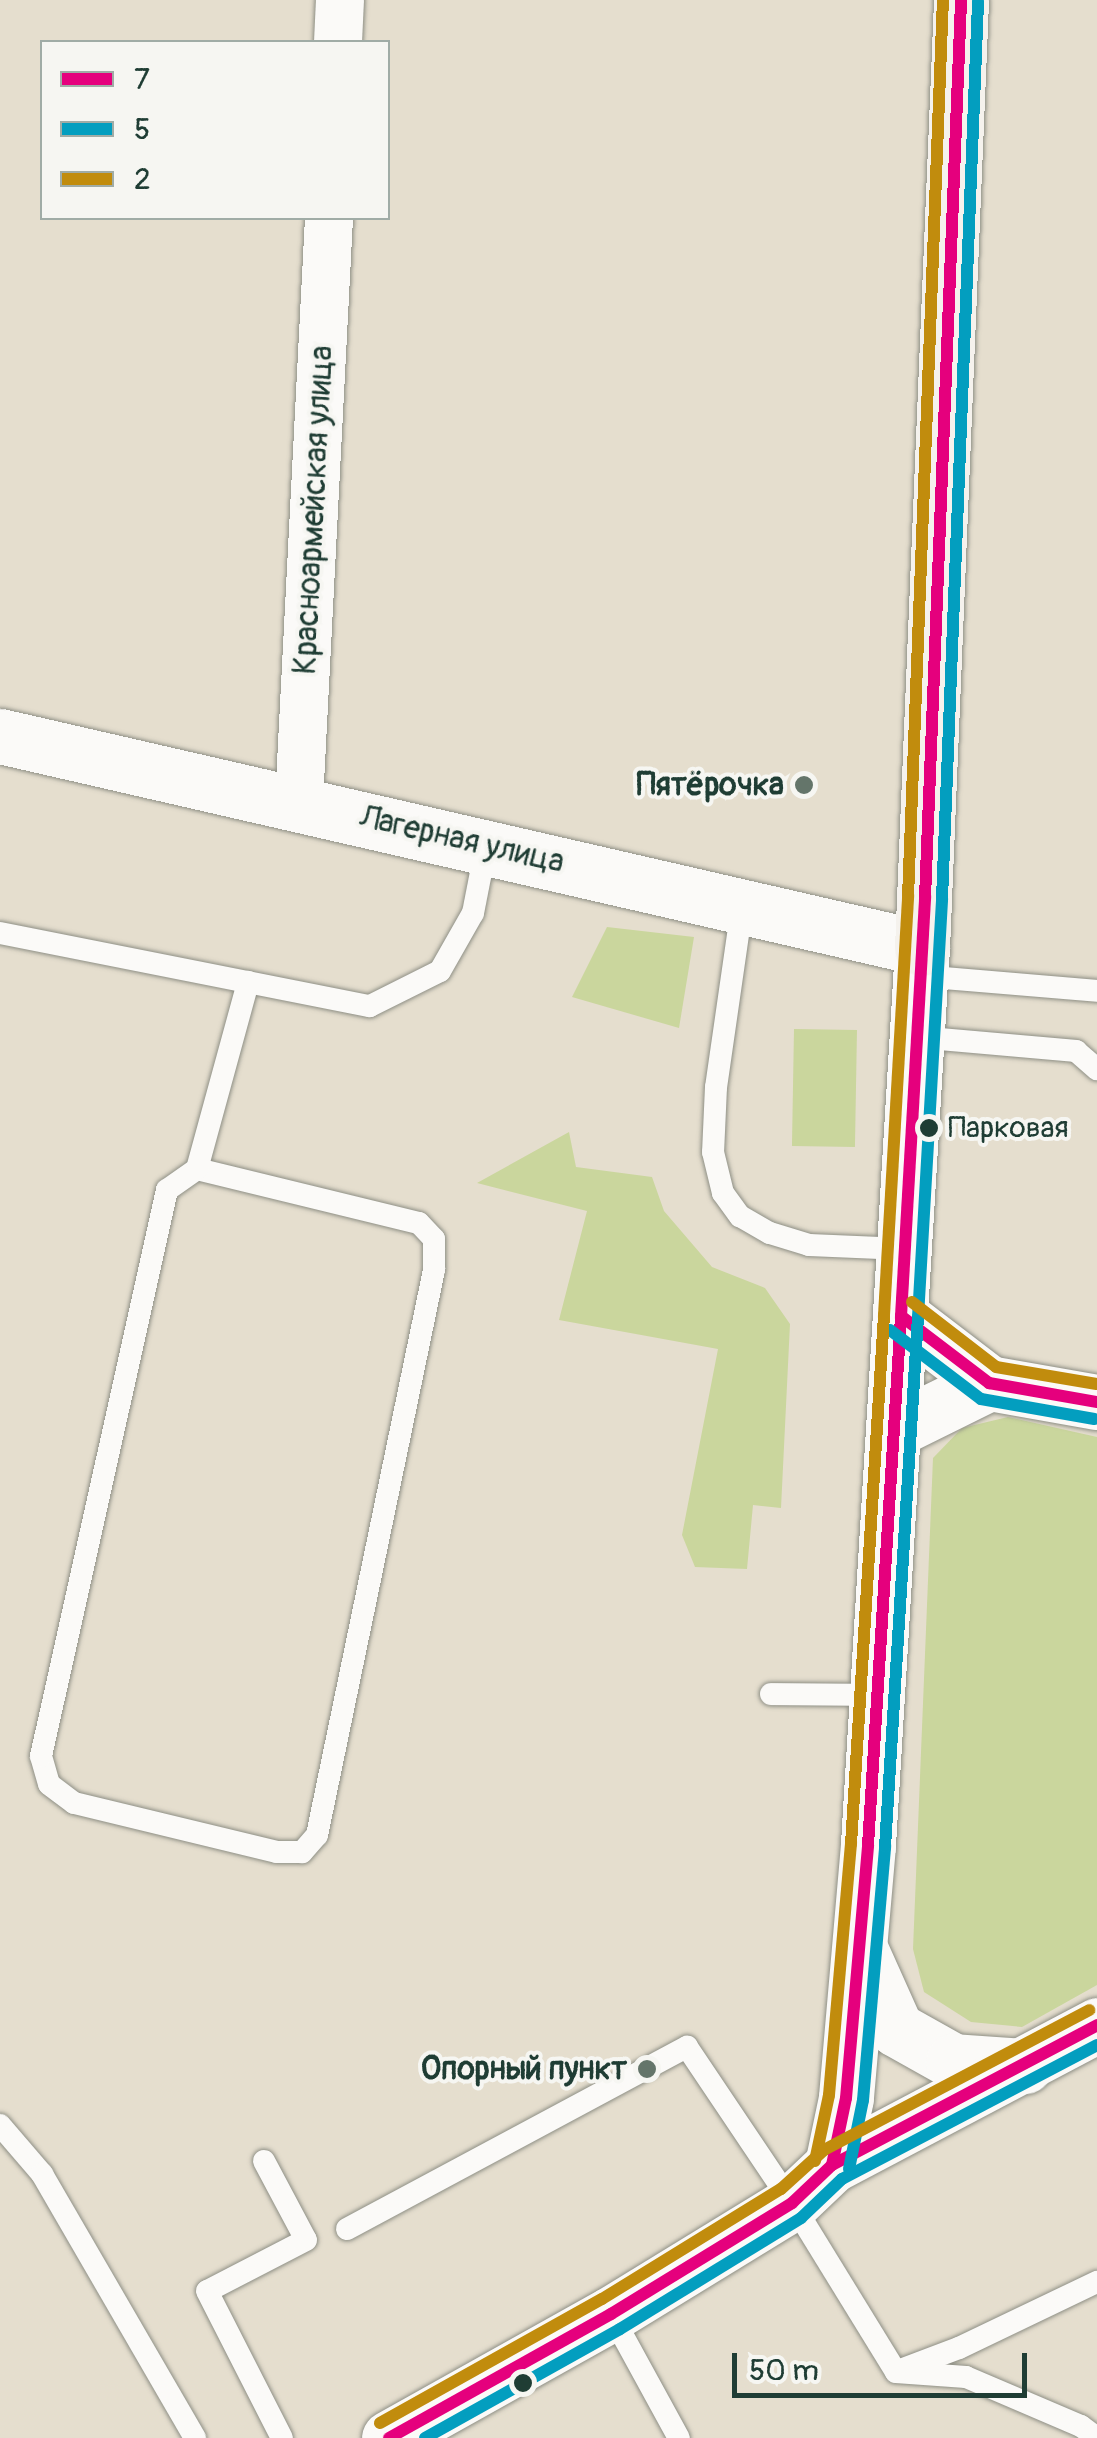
<!DOCTYPE html>
<html>
<head>
<meta charset="utf-8">
<style>
	body { margin:0 }
	#map { position:relative; width:1097px; height:2438px; overflow:hidden; background:#e5dece; font-family:Pangolin,sans-serif }
	div>[style] { position:absolute }
	[style*='--x'] { left:calc(var(--x)*1px); top:calc(var(--y)*1px); width:calc(var(--w)*1px); rotate:calc(var(--a)*1deg) }
	.green>* { inset:0; background:#cad69d; transform-origin:0 0 }
	.roads { filter:drop-shadow(0 0 2px #8e8f85) drop-shadow(0 0 2px #8e8f85) }
	.service>* { height:22px; margin:-11px; padding:0 11px; transform-origin:11px; border-radius:11px; background:#fbfaf8 }
	.minor>* { height:48px; margin:-24px; padding:0 24px; transform-origin:24px; border-radius:24px; background:#fbfaf8 }
	.tertiary>* { height:55px; margin:-27.5px; padding:0 27.5px; transform-origin:27.5px; border-radius:27.5px; background:#fbfaf8 }
	.secondary>* { height:55px; margin:-27.5px; padding:0 27.5px; transform-origin:27.5px; border-radius:27.5px; background:#f5f2ed }
	.bus-1>* { height:12px; margin:-6px; padding:0 6px; transform-origin:6px; border-radius:6px; background:#e5007d }
	.bus-2>* { height:12px; margin:-6px; padding:0 6px; transform-origin:6px; border-radius:6px; background:#039ebf }
	.bus-3>* { height:12px; margin:-6px; padding:0 6px; transform-origin:6px; border-radius:6px; background:#c18c0d }
	.dots>* { width:28px; height:28px; translate:-50% -50%; box-sizing:border-box; border:5px solid #f6f6f2; border-radius:50% }
	span { translate:-50% -50%; white-space:nowrap; text-align:center; line-height:1.15; -webkit-text-stroke:8px #f6f6f2; paint-order:stroke }
	.bus-label { font-size:30px; color:#1f3d34 }
	.left { translate:0 -50%; text-align:left }
	.street-label { font-size:32px; color:#1f3d34 }
	.poi-label { font-size:32px; color:#1f3d34; font-weight:700 }
	.right { translate:-100% -50%; text-align:right }
	.legend { position:absolute; left:40px; top:40px; width:350px; height:180px; box-sizing:border-box; background:#f6f6f2; border:2px solid #a0aca6; margin:0; padding:12px 18px; list-style:none; font-size:30px; color:#1f3d34 }
	.legend li { display:flex; align-items:center; gap:20px; height:50px }
	.legend b { width:50px; border:2px solid #a0aca6 }
	.scale { position:absolute; left:732px; top:2353px; width:295px; height:45px; box-sizing:border-box; border:5px solid #1f3d34; border-top:0; padding-left:12px; font-size:30px; line-height:35px; white-space:nowrap; color:#1f3d34; -webkit-text-stroke:8px #f6f6f2; paint-order:stroke }
</style>
</head>
<body>
<div id="map">
	<div class="green">
		<i style="clip-path:polygon(607px 927px,694px 937px,679px 1028px,572px 997px)"></i>
		<i style="left:794px;top:1029px;width:63px;height:117px;rotate:1deg"></i>
		<i style="clip-path:polygon(569px 1132px,576px 1167px,652px 1177px,664px 1211px,712px 1267px,765px 1288px,790px 1324px,781px 1508px,753px 1505px,747px 1569px,695px 1567px,682px 1535px,718px 1349px,559px 1320px,587px 1211px,477px 1183px)"></i>
		<i style="clip-path:polygon(1008px 1417px,1097px 1437px,1097px 1985px,1022px 2027px,971px 2022px,924px 1992px,913px 1949px,933px 1458px,962px 1428px)"></i>
	</div>
	<div class="roads">
		<div class="service">
			<i style="--x:742;--y:907;--w:182;--a:98.2"></i>
			<i style="--x:716;--y:1087;--w:65;--a:92.6"></i>
			<i style="--x:713;--y:1152;--w:42;--a:76.3"></i>
			<i style="--x:723;--y:1193;--w:29;--a:54"></i>
			<i style="--x:740;--y:1216;--w:34;--a:30"></i>
			<i style="--x:770;--y:1233;--w:41;--a:17.1"></i>
			<i style="--x:809;--y:1245;--w:95;--a:2.4"></i>
			<i style="--x:0;--y:933;--w:377;--a:11.2"></i>
			<i style="--x:370;--y:1006;--w:78;--a:-26.6"></i>
			<i style="--x:440;--y:971;--w:67;--a:-60.4"></i>
			<i style="--x:473;--y:913;--w:67;--a:-78.9"></i>
			<i style="--x:920;--y:976;--w:178;--a:4.8"></i>
			<i style="--x:917;--y:1037;--w:160;--a:5"></i>
			<i style="--x:1076;--y:1051;--w:28;--a:41"></i>
			<i style="--x:197;--y:1169;--w:228;--a:13.7"></i>
			<i style="--x:419;--y:1223;--w:22;--a:47"></i>
			<i style="--x:434;--y:1239;--w:31;--a:90"></i>
			<i style="--x:434;--y:1270;--w:577;--a:101.7"></i>
			<i style="--x:317;--y:1835;--w:23;--a:131"></i>
			<i style="--x:302;--y:1852;--w:25;--a:180"></i>
			<i style="--x:277;--y:1852;--w:209;--a:-166.4"></i>
			<i style="--x:74;--y:1803;--w:31;--a:-143"></i>
			<i style="--x:49;--y:1784;--w:29;--a:-106"></i>
			<i style="--x:41;--y:1756;--w:580;--a:-77.45"></i>
			<i style="--x:167;--y:1190;--w:37;--a:-35"></i>
			<i style="--x:197;--y:1169;--w:194;--a:-74.7"></i>
			<i style="--x:771;--y:1694;--w:106;--a:0.5"></i>
			<i style="--x:0;--y:2125;--w:65;--a:49.4"></i>
			<i style="--x:42;--y:2174;--w:305;--a:59.9"></i>
			<i style="--x:264;--y:2161;--w:89;--a:62"></i>
			<i style="--x:306;--y:2240;--w:111;--a:152.7"></i>
			<i style="--x:207;--y:2291;--w:165;--a:63"></i>
			<i style="--x:347;--y:2229;--w:386;--a:-28.2"></i>
			<i style="--x:687;--y:2047;--w:188;--a:56.1"></i>
			<i style="--x:792;--y:2203;--w:198;--a:58.4"></i>
			<i style="--x:896;--y:2372;--w:70;--a:4.1"></i>
			<i style="--x:966;--y:2377;--w:125;--a:23.1"></i>
			<i style="--x:1081;--y:2426;--w:20;--a:37"></i>
			<i style="--x:611;--y:2314;--w:141;--a:61.3"></i>
			<i style="--x:903;--y:2369;--w:60;--a:-20.6"></i>
			<i style="--x:959;--y:2348;--w:153;--a:-25.6"></i>
		</div>
		<div class="minor">
			<i style="--x:338;--y:42;--w:42;--a:-87.3"></i>
			<i style="--x:299;--y:802;--w:585;--a:-87.06"></i>
		</div>
		<div class="tertiary">
			<i style="--x:0;--y:736;--w:946;--a:12.95"></i>
			<i style="--x:922;--y:948;--w:899;--a:93.45"></i>
			<i style="--x:868;--y:1845;--w:254;--a:95"></i>
			<i style="--x:846;--y:2098;--w:68;--a:101.8"></i>
			<i style="--x:901;--y:1316;--w:111;--a:37.3"></i>
			<i style="--x:989;--y:1383;--w:110;--a:10"></i>
			<i style="--x:894;--y:1430;--w:106;--a:-26.3"></i>
			<i style="--x:862;--y:1953;--w:83;--a:65.9"></i>
			<i style="--x:896;--y:2029;--w:65;--a:29.3"></i>
			<i style="--x:953;--y:2061;--w:72;--a:4"></i>
			<i style="--x:389;--y:2438;--w:254;--a:-29.2"></i>
			<i style="--x:611;--y:2314;--w:212;--a:-31.5"></i>
			<i style="--x:792;--y:2203;--w:55;--a:-43.5"></i>
			<i style="--x:832;--y:2165;--w:300;--a:-27.8"></i>
		</div>
		<div class="secondary">
			<i style="--x:922;--y:948;--w:949;--a:-87.64"></i>
		</div>
	</div>
	<div class="bus-1">
		<i style="--x:901;--y:1316;--w:111;--a:37.3"></i>
		<i style="--x:989;--y:1383;--w:110;--a:10"></i>
		<i style="--x:832;--y:2165;--w:68;--a:-78.2"></i>
		<i style="--x:846;--y:2098;--w:254;--a:-85"></i>
		<i style="--x:868;--y:1845;--w:530;--a:-86.43"></i>
		<i style="--x:901;--y:1316;--w:419;--a:-86.7"></i>
		<i style="--x:925;--y:898;--w:899;--a:-87.7"></i>
		<i style="--x:389;--y:2438;--w:254;--a:-29.2"></i>
		<i style="--x:611;--y:2314;--w:212;--a:-31.5"></i>
		<i style="--x:792;--y:2203;--w:55;--a:-43.5"></i>
		<i style="--x:832;--y:2165;--w:300;--a:-27.8"></i>
	</div>
	<div class="bus-2">
		<i style="--x:890;--y:1330;--w:114;--a:37.2"></i>
		<i style="--x:981;--y:1399;--w:115;--a:10"></i>
		<i style="--x:849;--y:2169;--w:70;--a:-78.5"></i>
		<i style="--x:863;--y:2100;--w:254;--a:-85"></i>
		<i style="--x:885;--y:1847;--w:531;--a:-86.44"></i>
		<i style="--x:918;--y:1317;--w:419;--a:-86.7"></i>
		<i style="--x:942;--y:899;--w:899;--a:-87.7"></i>
		<i style="--x:425;--y:2438;--w:223;--a:-29.2"></i>
		<i style="--x:620;--y:2329;--w:212;--a:-31.5"></i>
		<i style="--x:801;--y:2218;--w:57;--a:-43.6"></i>
		<i style="--x:842;--y:2179;--w:288;--a:-27.7"></i>
	</div>
	<div class="bus-3">
		<i style="--x:912;--y:1302;--w:106;--a:37.7"></i>
		<i style="--x:996;--y:1367;--w:102;--a:9.6"></i>
		<i style="--x:815;--y:2161;--w:67;--a:-78"></i>
		<i style="--x:829;--y:2095;--w:252;--a:-85"></i>
		<i style="--x:851;--y:1844;--w:530;--a:-86.43"></i>
		<i style="--x:884;--y:1315;--w:419;--a:-86.7"></i>
		<i style="--x:908;--y:897;--w:898;--a:-87.77"></i>
		<i style="--x:380;--y:2423;--w:254;--a:-29.2"></i>
		<i style="--x:602;--y:2299;--w:210;--a:-31.6"></i>
		<i style="--x:781;--y:2189;--w:58;--a:-42.2"></i>
		<i style="--x:824;--y:2150;--w:300;--a:-27.8"></i>
	</div>
	<div class="dots">
		<i style="left:804px;top:785px;background:#64756a"></i>
		<i style="left:929px;top:1128px;background:#1f3d34"></i>
		<i style="left:647px;top:2069px;background:#64756a"></i>
		<i style="left:523px;top:2383px;background:#1f3d34"></i>
	</div>
	<div class="bus-label">
		<span class="left" style="left:948px;top:1128px">Парковая</span>
	</div>
	<div class="street-label">
		<span style="left:314px;top:510px;rotate:-87deg">Красноармейская улица</span>
		<span style="left:462px;top:840px;rotate:13deg">Лагерная улица</span>
	</div>
	<div class="poi-label">
		<span class="right" style="left:784px;top:785px">Пятёрочка</span>
		<span class="right" style="left:627px;top:2069px">Опорный пункт</span>
	</div>
	<ul class="legend">
	<li><b style="height:12px;background:#e5007d"></b>7</li>
	<li><b style="height:12px;background:#039ebf"></b>5</li>
	<li><b style="height:12px;background:#c18c0d"></b>2</li>
	</ul>
	<div class="scale">50 m</div>
</div>
</body>
</html>
